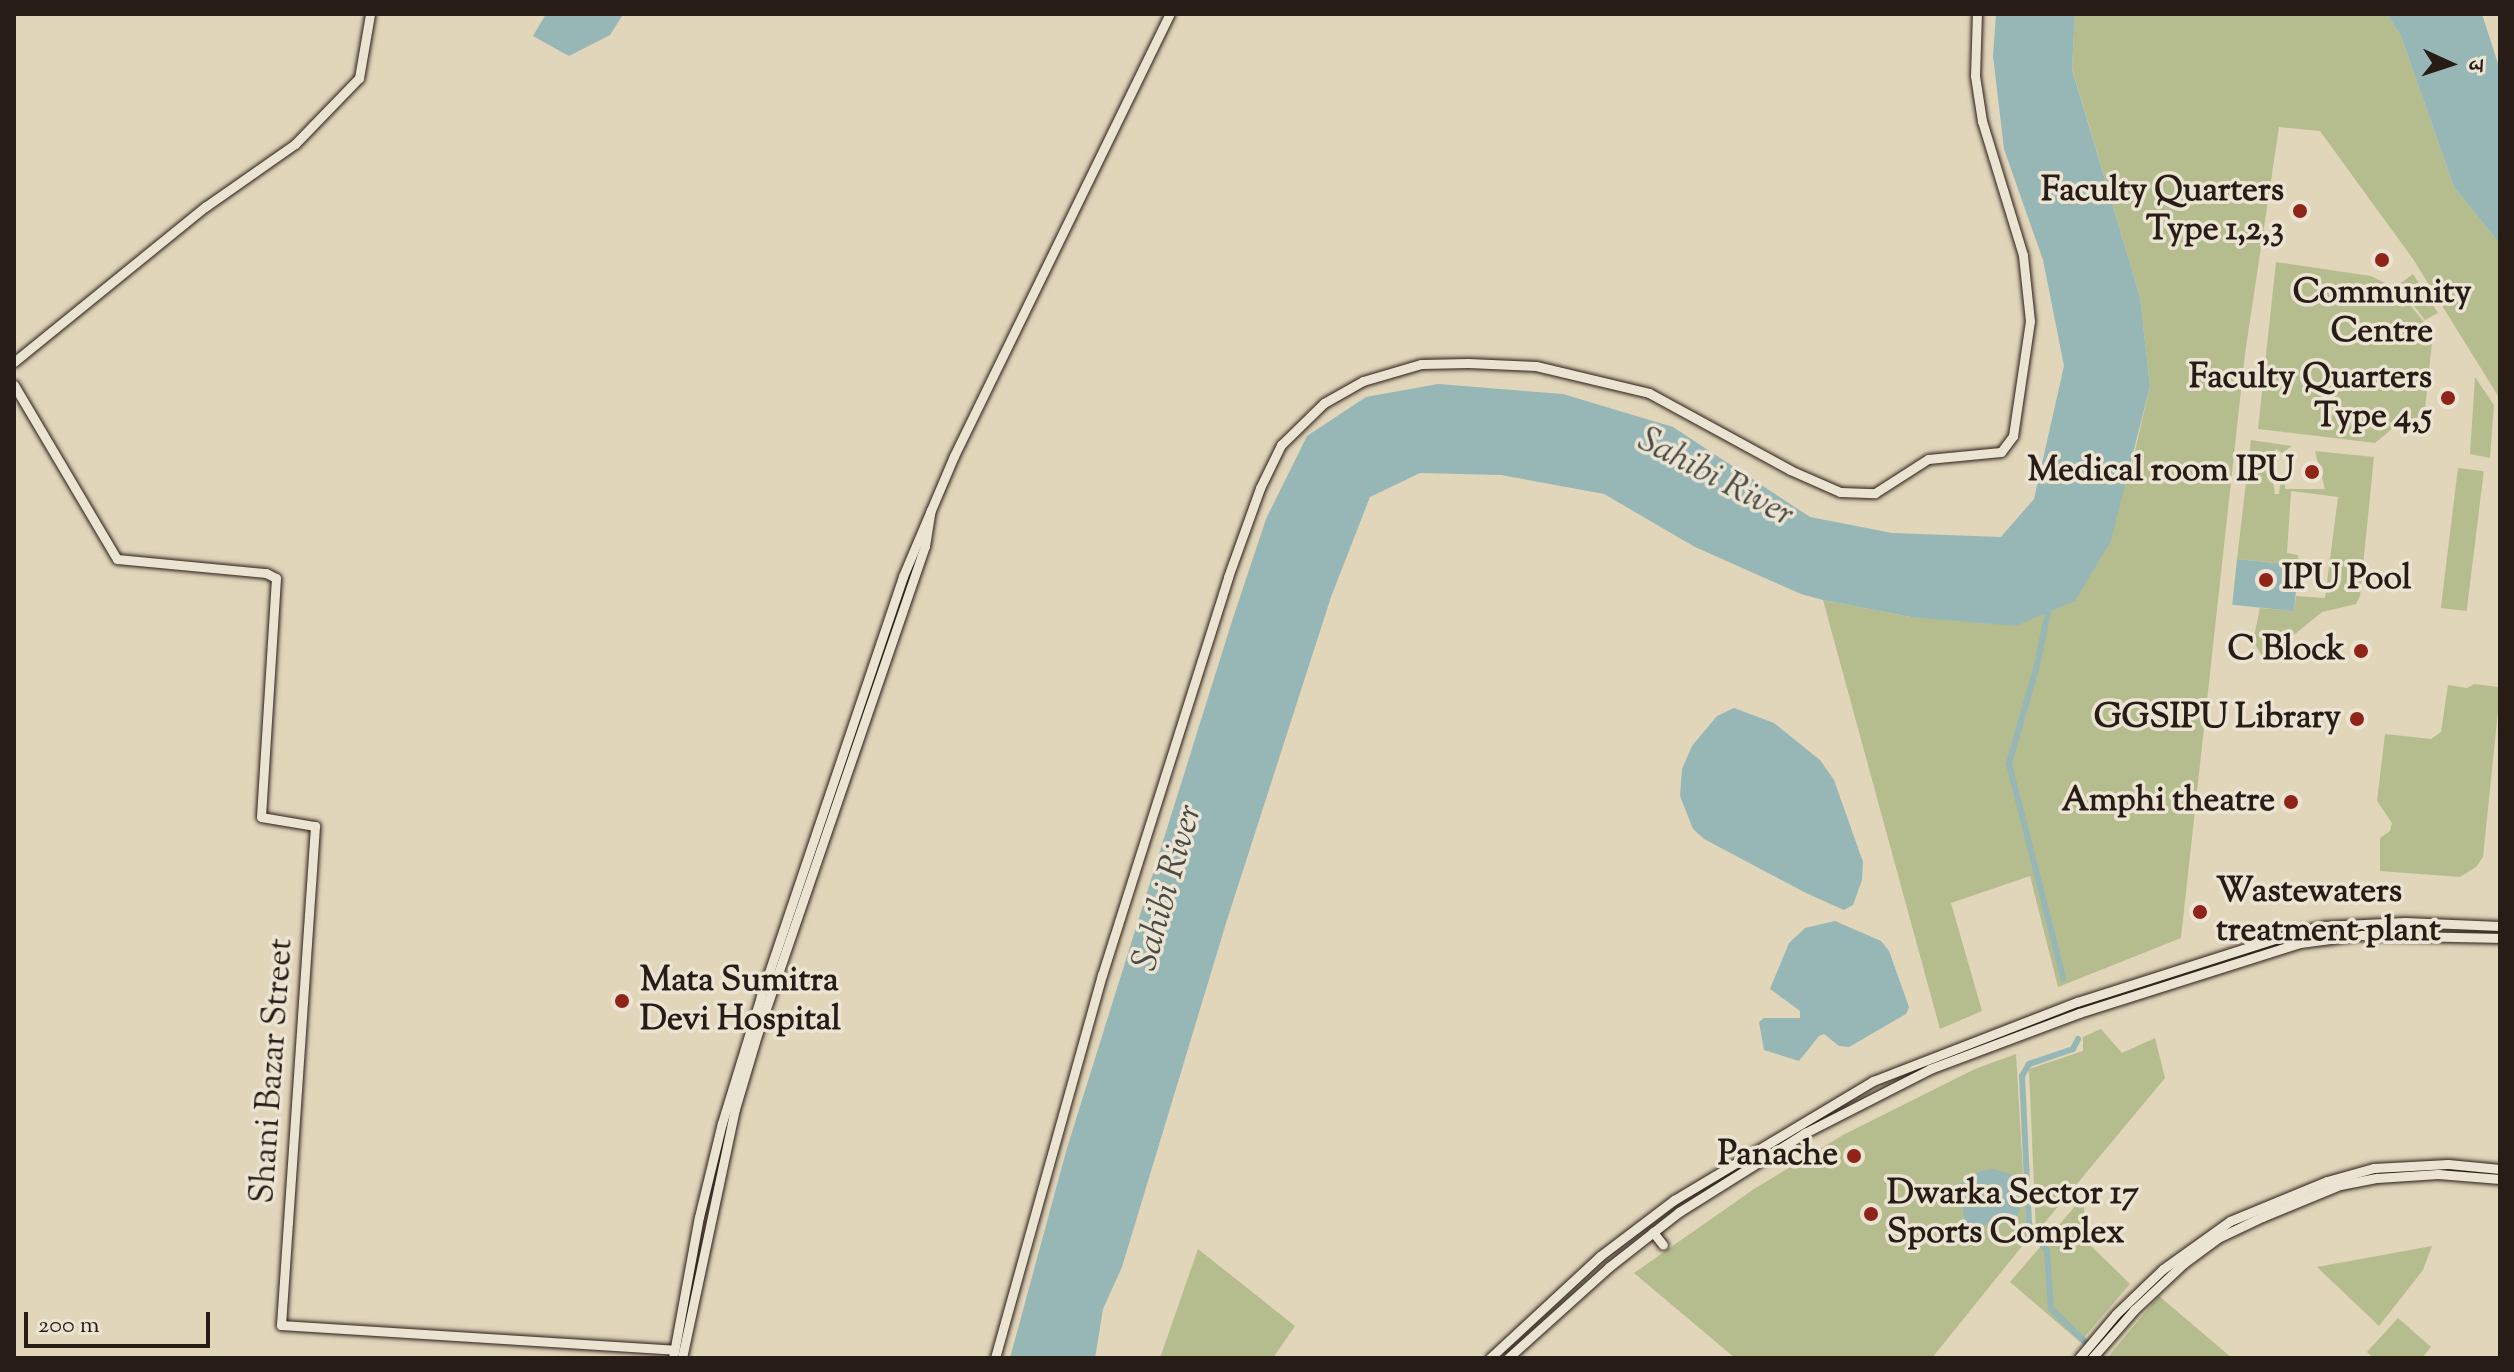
<!DOCTYPE html>
<html>
<head>
<meta charset="utf-8">
<style>
	body { margin:0 }
	#map { position:relative; width:2514px; height:1372px; overflow:hidden; background:#e1d5ba; font-family:"Sorts Mill Goudy","Noto Serif Devanagari",serif }
	div>[style] { position:absolute }
	[style*='--x'] { left:calc(var(--x)*1px); top:calc(var(--y)*1px); width:calc(var(--w)*1px); rotate:calc(var(--a)*1deg) }
	.green>* { inset:0; background:#b5bd8e; transform-origin:0 0 }
	.water>* { inset:0; background:#96b7b6; transform-origin:0 0 }
	.canal>* { height:6px; margin:-3px; padding:0 3px; transform-origin:3px; border-radius:3px; background:#96b7b6 }
	.roads { filter:drop-shadow(0 0 2px #281c16) drop-shadow(0 0 2px #281c16) }
	.secondary>* { height:9px; margin:-4.5px; padding:0 4.5px; transform-origin:4.5px; border-radius:4.5px; background:#ece4d2 }
	.dots>* { width:22px; height:22px; translate:-50% -50%; box-sizing:border-box; border:4px solid #ece4d2; border-radius:50% }
	span { translate:-50% -50%; white-space:nowrap; text-align:center; line-height:1.15; -webkit-text-stroke:7px #ece4d2; paint-order:stroke }
	.poi-label { font-size:34px; color:#281c16; font-weight:700 }
	.right { translate:-100% -50%; text-align:right }
	.left { translate:0 -50%; text-align:left }
	.street-label { font-size:34px; color:#281c16 }
	.water-label { font-size:36px; color:#494a46; font-style:italic }
	.frame { position:absolute; inset:0; border:16px solid #281c16; pointer-events:none }
	.north { position:absolute; left:2410px; top:24px; width:80px; height:80px; -webkit-text-stroke:6px #ece4d2; paint-order:stroke; rotate:93deg; font-size:22px; font-weight:700; line-height:32px; text-align:center; color:#281c16 }
	.north::after { content:''; display:block; margin:auto; width:28px; height:36px; background:#281c16; clip-path:polygon(50% 0,100% 100%,50% 72%,0 100%) }
	.scale { position:absolute; left:24px; top:1312px; width:186px; height:36px; box-sizing:border-box; border:4px solid #281c16; border-top:0; padding-left:10px; font-size:24px; line-height:28px; white-space:nowrap; color:#281c16; -webkit-text-stroke:6px #ece4d2; paint-order:stroke }
</style>
</head>
<body>
<div id="map">
	<div class="green">
		<i style="clip-path:polygon(2075px 14px,2387px 14px,2401px 36px,2454px 187px,2500px 244px,2500px 399px,2413px 259px,2320px 131px,2279px 127px,2245px 354px,2181px 938px,2058px 987px,2030px 876px,1951px 903px,1982px 1011px,1940px 1029px,1823px 600px,1911px 617px,2131px 468px,2150px 386px,2140px 297px,2072px 68px)"></i>
		<i style="clip-path:polygon(2276px 262px,2371px 276px,2397px 289px,2433px 333px,2424px 419px,2405px 418px,2375px 443px,2258px 429px)"></i>
		<i style="clip-path:polygon(2413px 274px,2438px 313px,2425px 320px,2398px 285px)"></i>
		<i style="clip-path:polygon(2475px 377px,2494px 405px,2490px 458px,2470px 454px)"></i>
		<i style="clip-path:polygon(2251px 440px,2292px 446px,2282px 453px,2276px 449px,2270px 463px,2275px 494px,2279px 494px,2281px 475px,2285px 474px,2285px 489px,2325px 489px,2315px 451px,2374px 457px,2360px 596px,2356px 604px,2322px 612px,2264px 659px,2253px 641px,2260px 608px,2294px 611px,2296px 596px,2325px 598px,2338px 497px,2291px 491px,2287px 553px,2298px 555px,2299px 565px,2237px 559px)"></i>
		<i style="left:2458px;top:468px;width:26px;height:141px;rotate:7deg"></i>
		<i style="clip-path:polygon(2474px 684px,2498px 687px,2500px 692px,2483px 857px,2476px 867px,2460px 877px,2380px 871px,2380px 838px,2390px 831px,2392px 823px,2377px 801px,2385px 734px,2431px 739px,2441px 732px,2448px 685px,2467px 688px)"></i>
		<i style="clip-path:polygon(2101px 1029px,2122px 1053px,2155px 1038px,2165px 1078px,2036px 1233px,2029px 1069px,2083px 1051px,2083px 1037px)"></i>
		<i style="clip-path:polygon(2016px 1054px,2027px 1240px,1932px 1358px,1735px 1358px,1634px 1273px,1754px 1189px,1843px 1135px,1975px 1069px)"></i>
		<i style="clip-path:polygon(2083px 1197px,2087px 1242px,2130px 1284px,2080px 1342px,2010px 1282px)"></i>
		<i style="clip-path:polygon(2432px 1246px,2423px 1270px,2379px 1326px,2317px 1267px)"></i>
		<i style="clip-path:polygon(1198px 1249px,1295px 1326px,1273px 1358px,1160px 1358px)"></i>
		<i style="clip-path:polygon(2159px 1296px,2232px 1358px,2107px 1358px)"></i>
		<i style="clip-path:polygon(2398px 1318px,2431px 1347px,2422px 1358px,2373px 1358px,2367px 1352px)"></i>
	</div>
	<div class="water">
		<i style="clip-path:polygon(546px 14px,618px 14px,622px 16px,610px 35px,569px 56px,533px 36px)"></i>
		<i style="clip-path:polygon(1996px 14px,2075px 14px,2072px 69px,2140px 297px,2150px 386px,2111px 541px,2075px 601px,2016px 626px,1911px 617px,1823px 600px,1801px 594px,1695px 547px,1604px 494px,1501px 475px,1420px 473px,1370px 497px,1331px 597px,1227px 920px,1122px 1267px,1103px 1309px,1095px 1358px,1010px 1358px,1067px 1148px,1232px 621px,1266px 519px,1307px 436px,1366px 397px,1438px 384px,1563px 394px,1673px 427px,1810px 517px,1892px 533px,2001px 537px,2034px 499px,2064px 366px,2043px 260px,2004px 149px,1993px 56px)"></i>
		<i style="clip-path:polygon(2387px 14px,2482px 14px,2500px 70px,2500px 244px,2454px 187px,2401px 36px)"></i>
		<i style="left:2237px;top:559px;width:62px;height:46px;rotate:6deg"></i>
		<i style="clip-path:polygon(1734px 708px,1774px 723px,1820px 760px,1834px 780px,1863px 862px,1862px 880px,1853px 905px,1844px 910px,1806px 893px,1704px 839px,1693px 829px,1680px 796px,1682px 769px,1692px 746px,1717px 716px)"></i>
		<i style="clip-path:polygon(1835px 921px,1881px 941px,1889px 951px,1909px 1007px,1906px 1014px,1849px 1047px,1839px 1046px,1824px 1034px,1819px 1036px,1799px 1061px,1764px 1050px,1759px 1022px,1764px 1018px,1800px 1018px,1800px 1011px,1770px 989px,1789px 943px,1805px 928px)"></i>
		<i style="clip-path:polygon(1993px 1169px,2016px 1176px,2020px 1208px,2015px 1222px,1970px 1227px,1964px 1218px,1959px 1184px,1980px 1171px)"></i>
	</div>
	<div class="canal">
		<i style="--x:2046;--y:607;--w:5;--a:68"></i>
		<i style="--x:2048;--y:612;--w:54;--a:101.7"></i>
		<i style="--x:2037;--y:665;--w:103;--a:105.8"></i>
		<i style="--x:2009;--y:764;--w:221;--a:75.8"></i>
		<i style="--x:2078;--y:1039;--w:11;--a:117"></i>
		<i style="--x:2073;--y:1049;--w:46;--a:161.2"></i>
		<i style="--x:2029;--y:1064;--w:14;--a:120"></i>
		<i style="--x:2022;--y:1076;--w:146;--a:87.3"></i>
		<i style="--x:2029;--y:1222;--w:9;--a:77"></i>
		<i style="--x:2031;--y:1231;--w:26;--a:51"></i>
		<i style="--x:2047;--y:1251;--w:58;--a:86.1"></i>
		<i style="--x:2051;--y:1309;--w:71;--a:43.9"></i>
	</div>
	<div class="roads">
		<div class="secondary">
			<i style="--x:14;--y:362;--w:246;--a:-39.1"></i>
			<i style="--x:205;--y:207;--w:110;--a:-35"></i>
			<i style="--x:295;--y:144;--w:92;--a:-45.9"></i>
			<i style="--x:359;--y:78;--w:65;--a:-80.2"></i>
			<i style="--x:14;--y:385;--w:202;--a:59.4"></i>
			<i style="--x:117;--y:559;--w:150;--a:5.4"></i>
			<i style="--x:266;--y:573;--w:11;--a:27"></i>
			<i style="--x:276;--y:578;--w:239;--a:93.6"></i>
			<i style="--x:261;--y:817;--w:55;--a:9.5"></i>
			<i style="--x:315;--y:826;--w:500;--a:93.9"></i>
			<i style="--x:281;--y:1325;--w:394;--a:3.6"></i>
			<i style="--x:1653;--y:1232;--w:16;--a:52"></i>
			<i style="--x:673;--y:1358;--w:143;--a:-79.6"></i>
			<i style="--x:699;--y:1217;--w:97;--a:-76.3"></i>
			<i style="--x:722;--y:1123;--w:133;--a:-72.9"></i>
			<i style="--x:761;--y:996;--w:443;--a:-71.3"></i>
			<i style="--x:903;--y:576;--w:130;--a:-67"></i>
			<i style="--x:954;--y:456;--w:492;--a:-64"></i>
			<i style="--x:682;--y:1358;--w:255;--a:-78"></i>
			<i style="--x:735;--y:1109;--w:80;--a:-73.4"></i>
			<i style="--x:758;--y:1032;--w:514;--a:-71.04"></i>
			<i style="--x:925;--y:546;--w:36;--a:-81"></i>
			<i style="--x:995;--y:1358;--w:398;--a:-74.4"></i>
			<i style="--x:1102;--y:975;--w:417;--a:-72.4"></i>
			<i style="--x:1228;--y:577;--w:95;--a:-70.2"></i>
			<i style="--x:1260;--y:488;--w:48;--a:-64"></i>
			<i style="--x:1281;--y:445;--w:60;--a:-44.3"></i>
			<i style="--x:1324;--y:403;--w:45;--a:-29.4"></i>
			<i style="--x:1363;--y:381;--w:60;--a:-16.3"></i>
			<i style="--x:1421;--y:364;--w:47;--a:-1.2"></i>
			<i style="--x:1468;--y:363;--w:68;--a:2.5"></i>
			<i style="--x:1536;--y:366;--w:116;--a:13.4"></i>
			<i style="--x:1649;--y:393;--w:161;--a:28.6"></i>
			<i style="--x:1790;--y:470;--w:55;--a:23.7"></i>
			<i style="--x:1840;--y:492;--w:35;--a:2"></i>
			<i style="--x:1875;--y:493;--w:63;--a:-32.7"></i>
			<i style="--x:1928;--y:459;--w:73;--a:-5.5"></i>
			<i style="--x:2001;--y:452;--w:20;--a:-53"></i>
			<i style="--x:2013;--y:436;--w:116;--a:-81.6"></i>
			<i style="--x:2030;--y:321;--w:66;--a:-96.1"></i>
			<i style="--x:2023;--y:255;--w:140;--a:-107"></i>
			<i style="--x:1982;--y:121;--w:46;--a:-98.8"></i>
			<i style="--x:1975;--y:76;--w:62;--a:-88.2"></i>
			<i style="--x:1490;--y:1358;--w:150;--a:-42.8"></i>
			<i style="--x:1600;--y:1256;--w:93;--a:-37.1"></i>
			<i style="--x:1674;--y:1200;--w:232;--a:-30.9"></i>
			<i style="--x:1873;--y:1081;--w:219;--a:-21.2"></i>
			<i style="--x:2077;--y:1002;--w:234;--a:-17.7"></i>
			<i style="--x:2300;--y:931;--w:25;--a:-12"></i>
			<i style="--x:2324;--y:926;--w:81;--a:-2.8"></i>
			<i style="--x:2405;--y:922;--w:95;--a:2.4"></i>
			<i style="--x:1508;--y:1358;--w:136;--a:-42"></i>
			<i style="--x:1609;--y:1267;--w:89;--a:-38.2"></i>
			<i style="--x:1679;--y:1212;--w:149;--a:-32.1"></i>
			<i style="--x:1805;--y:1133;--w:140;--a:-27.1"></i>
			<i style="--x:1930;--y:1069;--w:159;--a:-20.6"></i>
			<i style="--x:2079;--y:1013;--w:232;--a:-17.6"></i>
			<i style="--x:2300;--y:943;--w:63;--a:-7.4"></i>
			<i style="--x:2362;--y:935;--w:138;--a:1.2"></i>
			<i style="--x:2079;--y:1358;--w:57;--a:-49.9"></i>
			<i style="--x:2116;--y:1314;--w:65;--a:-43.8"></i>
			<i style="--x:2163;--y:1269;--w:82;--a:-35.6"></i>
			<i style="--x:2230;--y:1221;--w:105;--a:-22.4"></i>
			<i style="--x:2327;--y:1181;--w:49;--a:-15.5"></i>
			<i style="--x:2374;--y:1168;--w:74;--a:-3.1"></i>
			<i style="--x:2448;--y:1164;--w:52;--a:5.5"></i>
			<i style="--x:2092;--y:1358;--w:64;--a:-48.8"></i>
			<i style="--x:2134;--y:1310;--w:69;--a:-43.2"></i>
			<i style="--x:2184;--y:1263;--w:42;--a:-36.3"></i>
			<i style="--x:2218;--y:1238;--w:49;--a:-25.5"></i>
			<i style="--x:2262;--y:1217;--w:84;--a:-22.3"></i>
			<i style="--x:2340;--y:1185;--w:38;--a:-11"></i>
			<i style="--x:2377;--y:1178;--w:61;--a:-3.8"></i>
			<i style="--x:2438;--y:1174;--w:62;--a:4.6"></i>
		</div>
	</div>
	<div class="dots">
		<i style="left:2300px;top:211px;background:#8f2418"></i>
		<i style="left:2382px;top:260px;background:#8f2418"></i>
		<i style="left:2448px;top:398px;background:#8f2418"></i>
		<i style="left:2312px;top:472px;background:#8f2418"></i>
		<i style="left:2266px;top:580px;background:#8f2418"></i>
		<i style="left:2361px;top:651px;background:#8f2418"></i>
		<i style="left:2357px;top:719px;background:#8f2418"></i>
		<i style="left:2291px;top:802px;background:#8f2418"></i>
		<i style="left:2200px;top:912px;background:#8f2418"></i>
		<i style="left:622px;top:1001px;background:#8f2418"></i>
		<i style="left:1854px;top:1156px;background:#8f2418"></i>
		<i style="left:1871px;top:1214px;background:#8f2418"></i>
	</div>
	<div class="poi-label">
		<span class="right" style="left:2284px;top:211px">Faculty Quarters<br>Type 1,2,3</span>
		<span style="left:2382px;top:313px">Community<br>Centre</span>
		<span class="right" style="left:2432px;top:398px">Faculty Quarters<br>Type 4,5</span>
		<span class="right" style="left:2294px;top:472px">Medical room IPU</span>
		<span class="left" style="left:2282px;top:580px">IPU Pool</span>
		<span class="right" style="left:2345px;top:651px">C Block</span>
		<span class="right" style="left:2341px;top:719px">GGSIPU Library</span>
		<span class="right" style="left:2275px;top:802px">Amphi theatre</span>
		<span class="left" style="left:2216px;top:912px">Wastewaters<br>treatment plant</span>
		<span class="left" style="left:640px;top:1001px">Mata Sumitra<br>Devi Hospital</span>
		<span class="right" style="left:1838px;top:1156px">Panache</span>
		<span class="left" style="left:1887px;top:1214px">Dwarka Sector 17<br>Sports Complex</span>
	</div>
	<div class="street-label">
		<span style="left:273px;top:1071px;rotate:-86deg">Shani Bazar Street</span>
	</div>
	<div class="water-label">
		<span style="left:1715px;top:479px;rotate:28deg">Sahibi River</span>
		<span style="left:1169px;top:888px;rotate:-74deg">Sahibi River</span>
	</div>
	<div class="frame"></div>
	<div class="north">उ</div>
	<div class="scale">200 m</div>
</div>
</body>
</html>
